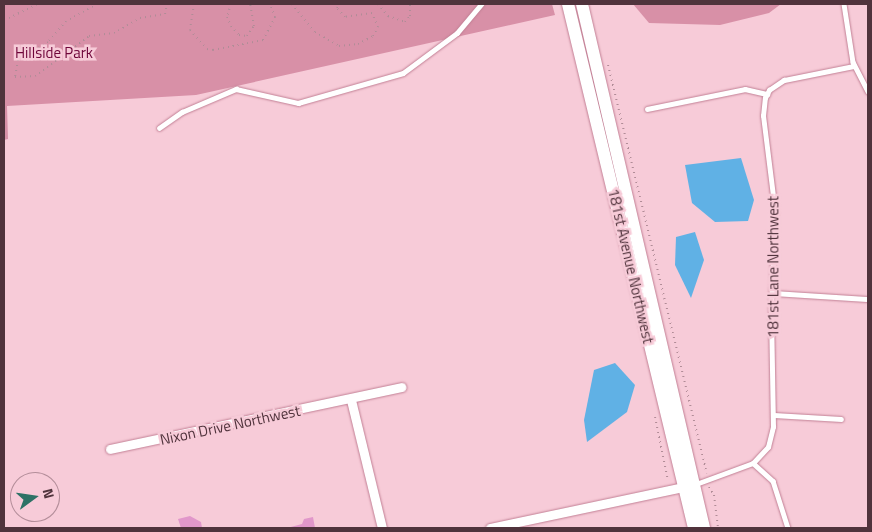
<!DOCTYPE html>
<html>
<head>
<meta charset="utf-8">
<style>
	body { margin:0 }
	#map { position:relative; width:872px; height:532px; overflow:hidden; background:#f7cbd8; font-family:"Titillium Web",sans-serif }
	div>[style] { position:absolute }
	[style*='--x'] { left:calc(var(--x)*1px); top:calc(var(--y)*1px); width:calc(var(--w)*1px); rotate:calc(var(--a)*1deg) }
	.green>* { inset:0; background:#d890a7 }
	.water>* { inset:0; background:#60b1e5 }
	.building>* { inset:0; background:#e197ca }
	.path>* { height:2px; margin-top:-1px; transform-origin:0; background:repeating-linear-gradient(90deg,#b18c97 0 1px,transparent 0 5px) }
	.roads { filter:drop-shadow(0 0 1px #c28095) drop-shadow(0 0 1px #c28095) }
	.service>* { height:4.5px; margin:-2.25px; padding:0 2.25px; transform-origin:2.25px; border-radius:2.25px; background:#fff }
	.minor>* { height:9px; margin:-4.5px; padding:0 4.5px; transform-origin:4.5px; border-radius:4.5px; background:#fff }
	.secondary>* { height:12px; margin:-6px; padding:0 6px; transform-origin:6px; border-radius:6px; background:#fff }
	span { translate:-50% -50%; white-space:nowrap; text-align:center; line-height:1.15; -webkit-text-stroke:5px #f7cbd8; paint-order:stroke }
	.park-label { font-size:15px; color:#6f053a }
	.street-label { font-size:15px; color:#50333c }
	.frame { position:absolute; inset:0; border:5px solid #50333c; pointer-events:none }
	.north { position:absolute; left:10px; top:472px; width:50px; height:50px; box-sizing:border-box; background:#f7cbd8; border:1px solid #b48e9a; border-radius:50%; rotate:76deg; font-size:14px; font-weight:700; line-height:20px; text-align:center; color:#50333c }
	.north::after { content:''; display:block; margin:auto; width:18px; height:22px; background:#2e7266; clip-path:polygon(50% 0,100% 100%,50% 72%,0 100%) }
</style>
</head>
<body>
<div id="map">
	<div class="green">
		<i style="clip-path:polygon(4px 4px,552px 4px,555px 15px,196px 95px,7px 106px,8px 139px,4px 140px)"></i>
		<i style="clip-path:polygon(633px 4px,781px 4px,769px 13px,720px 25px,649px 23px)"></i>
	</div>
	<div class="water">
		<i style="clip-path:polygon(741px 158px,754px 200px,748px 221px,715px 222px,692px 203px,685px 165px)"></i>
		<i style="clip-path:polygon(695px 232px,704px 260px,691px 298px,675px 265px,676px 237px)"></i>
		<i style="clip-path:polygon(615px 363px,635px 385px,627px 412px,587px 442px,584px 420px,594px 370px)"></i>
	</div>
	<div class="building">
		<i style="clip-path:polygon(190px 516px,201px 522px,202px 528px,181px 528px,178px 519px)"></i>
		<i style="clip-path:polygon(313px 517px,315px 528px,287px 528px,302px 524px,304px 519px)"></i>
	</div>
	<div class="path">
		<i style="--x:97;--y:4;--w:35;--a:151"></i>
		<i style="--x:66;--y:21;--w:28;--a:131"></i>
		<i style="--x:48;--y:42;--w:35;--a:149"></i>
		<i style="--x:18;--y:60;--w:17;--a:100"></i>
		<i style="--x:15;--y:77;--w:20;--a:-3"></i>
		<i style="--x:35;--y:76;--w:67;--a:-36.5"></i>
		<i style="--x:89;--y:36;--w:25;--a:-7"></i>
		<i style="--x:114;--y:33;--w:30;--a:-30"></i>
		<i style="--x:140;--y:18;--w:25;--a:-9"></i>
		<i style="--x:165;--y:14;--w:10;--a:-79"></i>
		<i style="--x:194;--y:4;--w:26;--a:99"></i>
		<i style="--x:190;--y:30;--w:25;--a:48"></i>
		<i style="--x:207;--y:49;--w:6;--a:9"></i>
		<i style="--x:213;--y:50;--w:51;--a:-11.3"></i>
		<i style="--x:263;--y:40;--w:26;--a:-62"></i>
		<i style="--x:275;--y:17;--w:14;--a:-111"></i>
		<i style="--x:231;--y:4;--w:14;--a:107"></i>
		<i style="--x:227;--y:17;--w:10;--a:66"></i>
		<i style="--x:231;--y:26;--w:12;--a:48"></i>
		<i style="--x:239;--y:35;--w:8;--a:7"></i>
		<i style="--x:247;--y:36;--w:12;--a:-55"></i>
		<i style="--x:254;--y:26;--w:22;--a:-100"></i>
		<i style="--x:292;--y:4;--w:36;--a:51"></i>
		<i style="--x:315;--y:32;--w:28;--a:30"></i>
		<i style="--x:339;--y:46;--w:19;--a:-6"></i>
		<i style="--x:358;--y:44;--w:17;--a:-28"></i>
		<i style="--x:373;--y:36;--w:10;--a:-61"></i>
		<i style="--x:378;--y:27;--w:15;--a:-113"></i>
		<i style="--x:372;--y:13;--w:27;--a:172"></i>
		<i style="--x:345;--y:17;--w:12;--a:-132"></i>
		<i style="--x:337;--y:8;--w:5;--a:-53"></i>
		<i style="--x:378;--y:4;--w:16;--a:50"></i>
		<i style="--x:388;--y:16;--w:18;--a:19"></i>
		<i style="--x:405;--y:22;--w:8;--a:-50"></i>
		<i style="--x:410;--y:16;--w:12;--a:-90"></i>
		<i style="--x:4;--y:18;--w:5;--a:0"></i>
		<i style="--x:9;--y:18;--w:32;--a:-26"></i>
		<i style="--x:608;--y:65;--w:420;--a:76.4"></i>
		<i style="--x:655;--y:417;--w:65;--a:78.5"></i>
		<i style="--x:709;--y:487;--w:9;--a:58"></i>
		<i style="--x:714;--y:495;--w:33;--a:83"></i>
	</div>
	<div class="roads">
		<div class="service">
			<i style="--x:844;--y:4;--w:59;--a:81.2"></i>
			<i style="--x:853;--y:62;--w:33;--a:63"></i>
			<i style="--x:647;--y:109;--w:100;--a:-11.5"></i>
			<i style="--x:745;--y:89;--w:23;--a:13"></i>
			<i style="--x:159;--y:128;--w:28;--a:-35"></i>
			<i style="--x:182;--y:112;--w:59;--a:-23.1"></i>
			<i style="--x:236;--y:89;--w:64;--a:12.7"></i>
			<i style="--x:298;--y:103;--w:109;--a:-15.9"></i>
			<i style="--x:403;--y:73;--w:67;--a:-36.5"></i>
			<i style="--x:457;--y:33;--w:38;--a:-50"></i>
			<i style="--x:772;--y:293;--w:96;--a:3.6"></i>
			<i style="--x:774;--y:415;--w:67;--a:3.4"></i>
			<i style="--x:753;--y:463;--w:27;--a:42"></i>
			<i style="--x:773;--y:481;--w:49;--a:72.3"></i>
			<i style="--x:696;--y:484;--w:61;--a:-20.2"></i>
			<i style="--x:753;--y:463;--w:22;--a:-47"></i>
			<i style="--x:768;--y:447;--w:21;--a:-76"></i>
			<i style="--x:773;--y:427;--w:120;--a:-91"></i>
			<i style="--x:771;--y:307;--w:95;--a:-87.6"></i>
			<i style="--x:775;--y:212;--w:97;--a:-97.1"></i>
			<i style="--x:763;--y:116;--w:18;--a:-84"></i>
			<i style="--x:765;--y:98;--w:9;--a:-63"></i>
			<i style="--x:769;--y:90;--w:18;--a:-34"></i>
			<i style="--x:784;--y:80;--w:71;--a:-11.3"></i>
		</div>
		<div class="minor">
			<i style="--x:351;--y:400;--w:132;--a:76.4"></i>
			<i style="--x:110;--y:449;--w:298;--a:-12"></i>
			<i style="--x:490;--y:528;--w:202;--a:-12"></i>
		</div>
		<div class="secondary">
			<i style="--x:568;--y:4;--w:539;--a:76.48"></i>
			<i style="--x:582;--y:4;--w:538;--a:76.89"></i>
		</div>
	</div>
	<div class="park-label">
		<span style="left:54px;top:53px">Hillside Park</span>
	</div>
	<div class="street-label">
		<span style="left:631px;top:266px;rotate:77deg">181st Avenue Northwest</span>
		<span style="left:773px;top:267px;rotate:-90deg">181st Lane Northwest</span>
		<span style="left:230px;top:425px;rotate:-12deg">Nixon Drive Northwest</span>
	</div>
	<div class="frame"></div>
	<div class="north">N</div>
</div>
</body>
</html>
